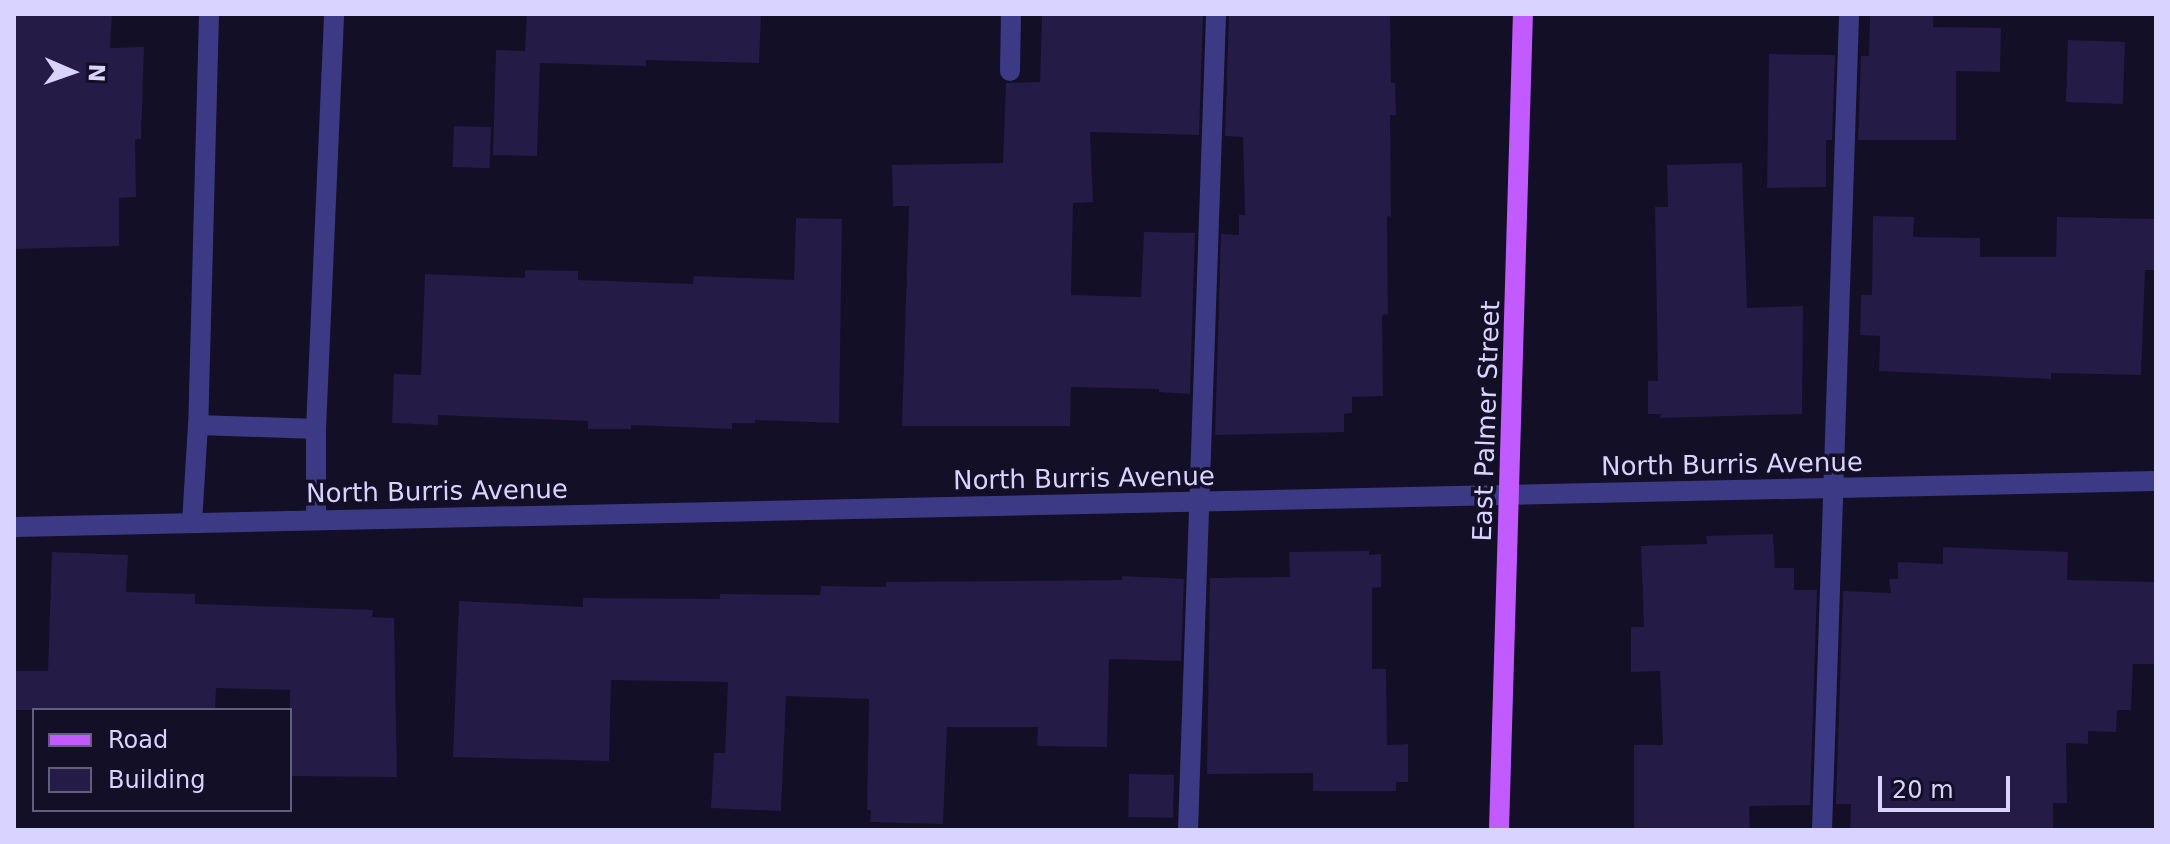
<!DOCTYPE html>
<html>
<head>
<meta charset="utf-8">
<style>
	body { margin:0 }
	#map { position:relative; width:2170px; height:844px; overflow:hidden; background:#130f26; font-family:"DejaVu Sans",sans-serif }
	div>[style] { position:absolute }
	[style*='--x'] { left:calc(var(--x)*1px); top:calc(var(--y)*1px); width:calc(var(--w)*1px); rotate:calc(var(--a)*1deg) }
	.building>* { inset:0; background:#241b47; transform-origin:0 0 }
	.minor>* { height:20px; margin:-10px; padding:0 10px; transform-origin:10px; border-radius:10px; background:#3d3a85 }
	.major>* { height:20px; margin:-10px; padding:0 10px; transform-origin:10px; border-radius:10px; background:#c25bff }
	span { translate:-50% -50%; white-space:nowrap; text-align:center; line-height:1.15; -webkit-text-stroke:7px #130f26; paint-order:stroke }
	.street-label { font-size:26px; color:#d9d4ff }
	.frame { position:absolute; inset:0; border:16px solid #d9d4ff; pointer-events:none }
	.legend { position:absolute; left:32px; top:708px; width:260px; height:104px; box-sizing:border-box; background:#130f26; border:2px solid #625e7d; margin:0; padding:10px 14px; list-style:none; font-size:24px; color:#d9d4ff }
	.legend li { display:flex; align-items:center; gap:16px; height:40px }
	.legend b { width:40px; border:2px solid #625e7d }
	.north { position:absolute; left:32px; top:32px; width:80px; height:80px; -webkit-text-stroke:6px #130f26; paint-order:stroke; rotate:92deg; font-size:22px; font-weight:700; line-height:32px; text-align:center; color:#d9d4ff }
	.north::after { content:''; display:block; margin:auto; width:28px; height:36px; background:#d9d4ff; clip-path:polygon(50% 0,100% 100%,50% 72%,0 100%) }
	.scale { position:absolute; left:1878px; top:776px; width:132px; height:36px; box-sizing:border-box; border:4px solid #d9d4ff; border-top:0; padding-left:10px; font-size:24px; line-height:28px; white-space:nowrap; color:#d9d4ff; -webkit-text-stroke:6px #130f26; paint-order:stroke }
</style>
</head>
<body>
<div id="map">
	<div class="building">
		<i style="clip-path:polygon(14px 14px,112px 14px,110px 48px,144px 47px,141px 139px,135px 139px,136px 197px,119px 198px,119px 246px,14px 249px)"></i>
		<i style="clip-path:polygon(527px 14px,761px 14px,759px 63px,646px 60px,646px 66px,540px 63px,537px 156px,493px 155px,496px 50px,525px 51px)"></i>
		<i style="clip-path:polygon(1042px 14px,1203px 14px,1199px 135px,1090px 132px,1093px 202px,1073px 203px,1071px 295px,1141px 297px,1144px 232px,1195px 233px,1190px 394px,1159px 392px,1159px 389px,1071px 387px,1070px 426px,902px 426px,909px 206px,893px 206px,892px 165px,1003px 163px,1006px 83px,1040px 82px)"></i>
		<i style="clip-path:polygon(1229px 14px,1390px 14px,1391px 83px,1395px 83px,1396px 115px,1390px 115px,1391px 217px,1387px 216px,1388px 314px,1382px 315px,1383px 396px,1352px 397px,1352px 413px,1344px 414px,1344px 432px,1215px 435px,1221px 234px,1239px 235px,1239px 215px,1245px 215px,1243px 137px,1225px 136px)"></i>
		<i style="clip-path:polygon(1870px 14px,1933px 14px,1933px 27px,2001px 28px,2000px 72px,1956px 71px,1956px 140px,1858px 140px,1861px 56px,1869px 56px)"></i>
		<i style="left:2068px;top:40px;width:57px;height:62px;rotate:2deg"></i>
		<i style="clip-path:polygon(1769px 54px,1835px 55px,1832px 140px,1826px 140px,1826px 187px,1767px 188px)"></i>
		<i style="left:454px;top:126px;width:37px;height:41px;rotate:2deg"></i>
		<i style="clip-path:polygon(1742px 163px,1747px 308px,1803px 306px,1802px 414px,1660px 418px,1661px 414px,1648px 414px,1648px 381px,1658px 381px,1655px 207px,1668px 207px,1667px 165px)"></i>
		<i style="clip-path:polygon(1873px 216px,1914px 217px,1913px 237px,1980px 238px,1980px 257px,2056px 257px,2057px 217px,2156px 219px,2156px 270px,2145px 270px,2141px 375px,2051px 373px,2051px 379px,1879px 371px,1880px 336px,1860px 335px,1861px 295px,1872px 295px)"></i>
		<i style="clip-path:polygon(796px 218px,842px 219px,839px 423px,755px 420px,755px 423px,732px 423px,732px 429px,631px 425px,631px 429px,588px 429px,588px 421px,438px 415px,438px 425px,392px 423px,394px 374px,421px 375px,425px 274px,525px 278px,525px 270px,578px 271px,578px 280px,693px 284px,694px 276px,794px 280px)"></i>
		<i style="clip-path:polygon(1773px 534px,1775px 568px,1794px 568px,1794px 590px,1817px 590px,1810px 805px,1749px 806px,1750px 830px,1634px 830px,1634px 745px,1663px 745px,1660px 671px,1631px 672px,1631px 627px,1644px 627px,1641px 546px,1707px 544px,1706px 536px)"></i>
		<i style="clip-path:polygon(1943px 547px,2068px 552px,2067px 580px,2156px 582px,2156px 664px,2133px 664px,2131px 710px,2117px 710px,2116px 732px,2088px 731px,2088px 744px,2066px 743px,2067px 803px,2053px 803px,2053px 830px,1850px 830px,1851px 804px,1836px 804px,1843px 591px,1891px 593px,1889px 579px,1898px 579px,1898px 562px,1943px 564px)"></i>
		<i style="clip-path:polygon(1369px 551px,1369px 555px,1381px 554px,1381px 587px,1372px 588px,1372px 669px,1386px 669px,1387px 745px,1408px 744px,1408px 782px,1396px 782px,1396px 791px,1313px 791px,1313px 773px,1207px 774px,1210px 578px,1290px 577px,1289px 552px)"></i>
		<i style="clip-path:polygon(52px 552px,128px 555px,126px 592px,195px 594px,195px 604px,373px 610px,372px 617px,394px 618px,397px 777px,290px 776px,290px 690px,216px 688px,215px 710px,14px 710px,14px 671px,48px 671px)"></i>
		<i style="clip-path:polygon(1122px 576px,1184px 579px,1181px 661px,1109px 659px,1107px 747px,1037px 746px,1038px 727px,947px 727px,943px 824px,870px 822px,871px 810px,867px 810px,869px 699px,786px 696px,781px 811px,711px 808px,714px 753px,725px 753px,728px 682px,611px 680px,609px 761px,453px 757px,459px 601px,583px 607px,583px 598px,720px 599px,720px 594px,820px 595px,821px 586px,886px 587px,886px 582px,1122px 580px)"></i>
		<i style="left:1129px;top:774px;width:45px;height:43px;rotate:1deg"></i>
	</div>
	<div class="minor">
		<i style="--x:209;--y:14;--w:411;--a:91.5"></i>
		<i style="--x:198;--y:425;--w:118;--a:1.9"></i>
		<i style="--x:1010;--y:71;--w:57;--a:-89"></i>
		<i style="--x:316;--y:520;--w:91;--a:-90"></i>
		<i style="--x:316;--y:429;--w:415;--a:-87.5"></i>
		<i style="--x:192;--y:523;--w:98;--a:-86.5"></i>
		<i style="--x:14;--y:527;--w:2142;--a:-1.23"></i>
		<i style="--x:1188;--y:830;--w:816;--a:-88.03"></i>
		<i style="--x:1822;--y:830;--w:816;--a:-88.1"></i>
	</div>
	<div class="major">
		<i style="--x:1499;--y:830;--w:816;--a:-88.32"></i>
	</div>
	<div class="street-label">
		<span style="left:1487px;top:421px;rotate:-88deg">East Palmer Street</span>
		<span style="left:1732px;top:465px;rotate:-1deg">North Burris Avenue</span>
		<span style="left:1084px;top:479px;rotate:-1deg">North Burris Avenue</span>
		<span style="left:437px;top:492px;rotate:-1deg">North Burris Avenue</span>
	</div>
	<div class="frame"></div>
	<ul class="legend">
	<li><b style="height:10px;background:#c25bff"></b>Road</li>
	<li><b style="height:22px;background:#241b47"></b>Building</li>
	</ul>
	<div class="north">N</div>
	<div class="scale">20 m</div>
</div>
</body>
</html>
